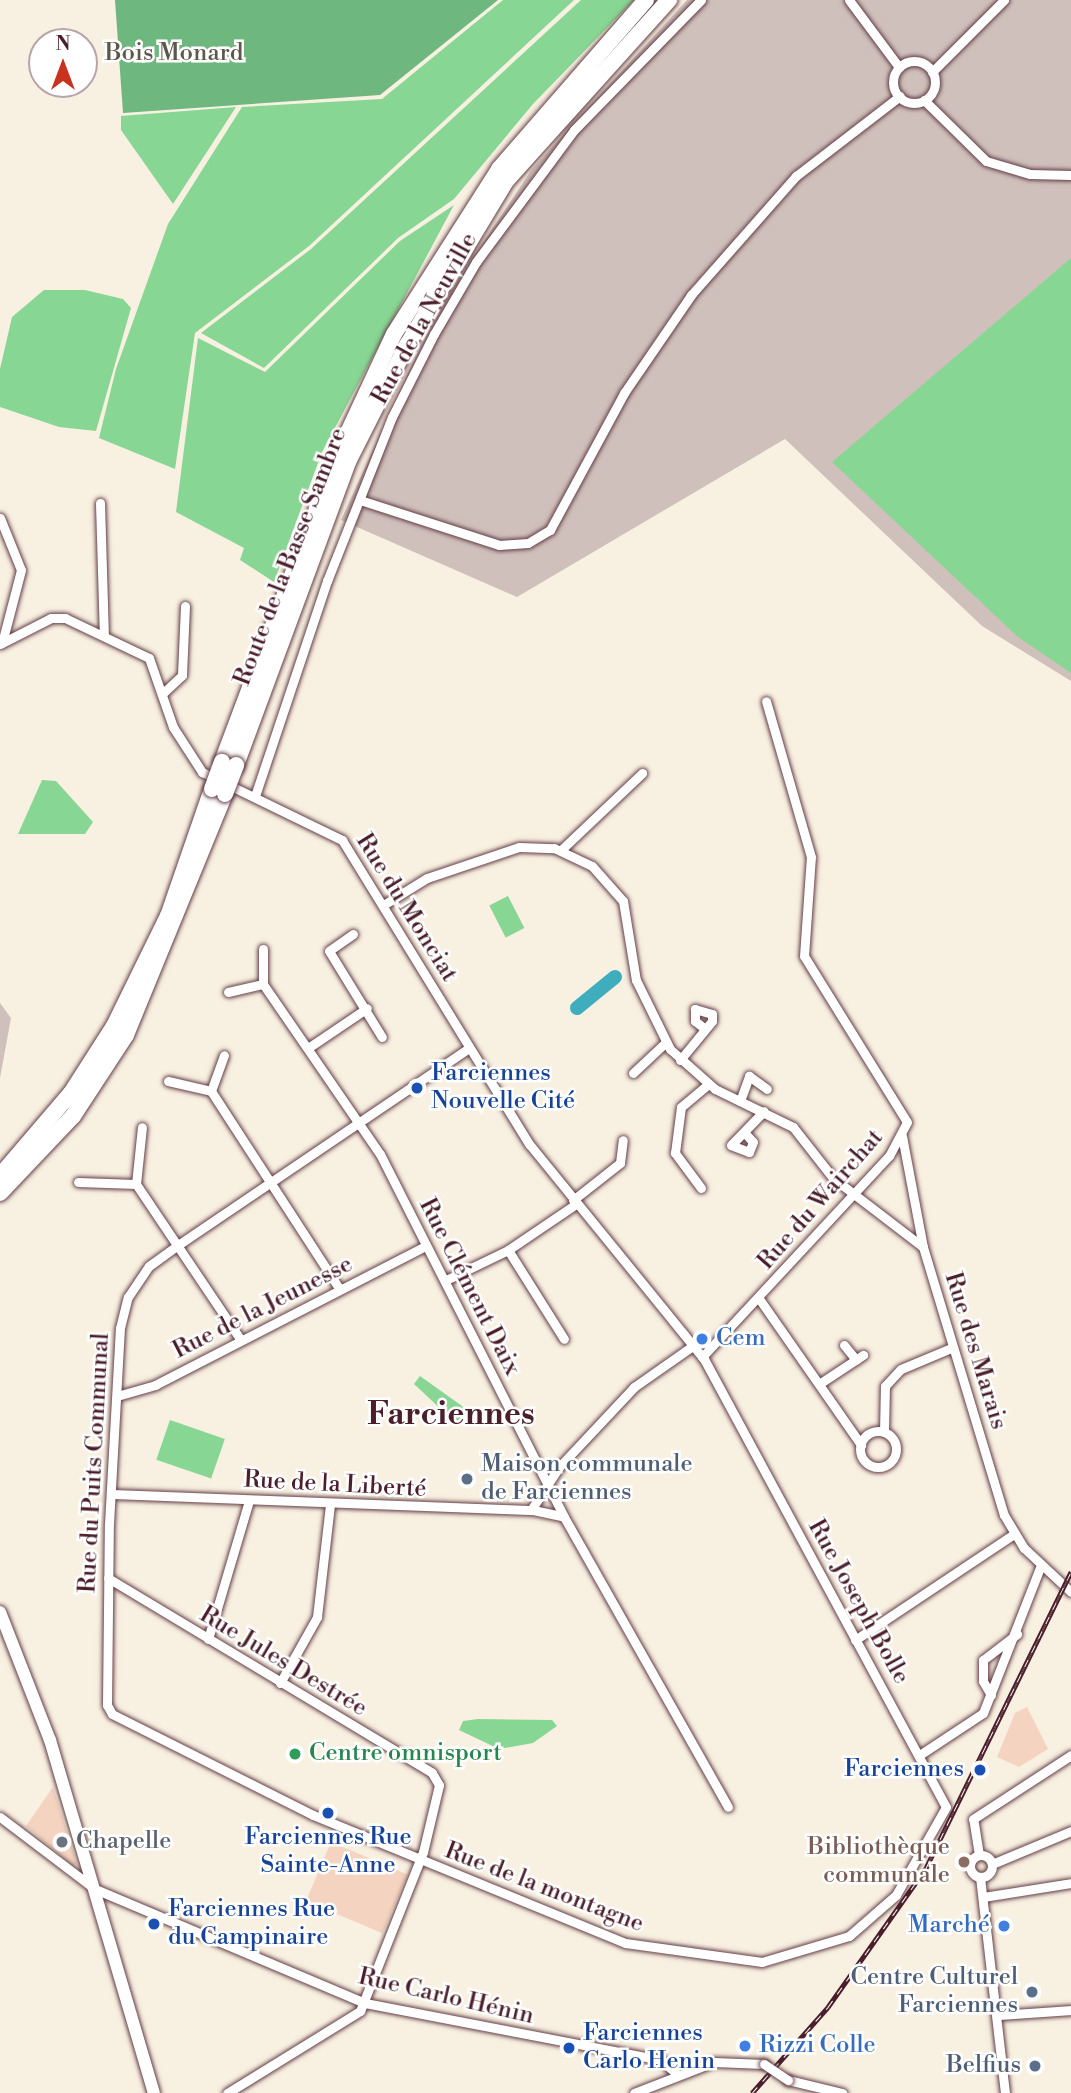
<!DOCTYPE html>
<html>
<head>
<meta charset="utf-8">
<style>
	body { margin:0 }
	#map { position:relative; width:1071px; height:2093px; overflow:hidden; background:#f8f0e1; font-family:"Libre Bodoni",serif }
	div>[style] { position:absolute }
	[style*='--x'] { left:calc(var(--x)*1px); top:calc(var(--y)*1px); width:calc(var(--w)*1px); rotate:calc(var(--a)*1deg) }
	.built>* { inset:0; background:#f4d3c0; transform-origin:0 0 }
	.industrial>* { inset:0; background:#d0c0bc }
	.green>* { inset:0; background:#88d694; transform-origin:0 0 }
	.forest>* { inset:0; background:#6eb77e }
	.river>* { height:14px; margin:-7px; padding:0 7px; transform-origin:7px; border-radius:7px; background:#40adbe }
	.roads { filter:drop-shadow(0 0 2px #643e46) drop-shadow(0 0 2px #643e46) }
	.street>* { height:9px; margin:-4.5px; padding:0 4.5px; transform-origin:4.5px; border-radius:4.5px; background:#fff }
	.street>.ring { margin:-4.5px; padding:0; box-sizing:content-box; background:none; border:9px solid #fff; border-radius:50% }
	.secondary>* { height:12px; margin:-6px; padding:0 6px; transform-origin:6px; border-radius:6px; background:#fff }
	.highway>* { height:16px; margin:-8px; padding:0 8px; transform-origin:8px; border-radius:8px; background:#fff }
	.rail>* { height:5px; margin-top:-2.5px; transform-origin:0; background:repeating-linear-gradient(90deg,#fff 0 8px,#4a1f2b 0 16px); box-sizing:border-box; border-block:2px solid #4a1f2b }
	.bridges { filter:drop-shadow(0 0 2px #643e46) drop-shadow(0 0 2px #643e46) }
	.street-bridge>* { height:9px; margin:-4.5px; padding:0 4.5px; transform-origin:4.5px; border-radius:4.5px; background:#fff }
	.highway-bridge>* { height:16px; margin:-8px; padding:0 8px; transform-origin:8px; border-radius:8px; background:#fff }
	.dots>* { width:19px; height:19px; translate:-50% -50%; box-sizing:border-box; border:4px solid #fff; border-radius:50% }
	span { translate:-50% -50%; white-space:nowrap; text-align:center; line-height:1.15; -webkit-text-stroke:5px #fff; paint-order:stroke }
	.park-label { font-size:24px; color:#5d564a }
	.street-label { font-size:24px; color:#4a1f2b }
	.transit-label { font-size:24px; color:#164399 }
	.left { translate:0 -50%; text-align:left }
	.right { translate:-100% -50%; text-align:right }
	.shop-label { font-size:24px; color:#366cbe }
	.service-label { font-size:24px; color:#4e5e75 }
	.leisure-label { font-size:24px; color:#27864d }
	.worship-label { font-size:24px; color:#5b616d }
	.education-label { font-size:24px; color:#785e54 }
	.district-label { font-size:32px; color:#4a1f2b; font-weight:700 }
	.north { position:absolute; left:28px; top:28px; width:70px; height:70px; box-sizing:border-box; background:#fff; border:2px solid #b7a5aa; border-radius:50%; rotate:0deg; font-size:19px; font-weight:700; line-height:28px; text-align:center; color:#4a1f2b }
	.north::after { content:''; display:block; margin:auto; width:24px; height:32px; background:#c8321e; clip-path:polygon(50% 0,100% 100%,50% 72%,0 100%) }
</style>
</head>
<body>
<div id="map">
	<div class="built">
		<i style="clip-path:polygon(1027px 1707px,1048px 1749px,1019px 1767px,997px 1757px,1015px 1713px)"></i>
		<i style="clip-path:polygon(53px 1787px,77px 1864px,73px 1866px,26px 1826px)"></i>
		<i style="left:331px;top:1842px;width:83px;height:64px;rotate:23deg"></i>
	</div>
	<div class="industrial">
		<i style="clip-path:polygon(687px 0,1071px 0,1071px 681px,982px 626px,785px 439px,517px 597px,341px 520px,434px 317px,532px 169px)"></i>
		<i style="clip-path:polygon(0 1003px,11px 1018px,0 1078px)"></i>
	</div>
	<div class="green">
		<i style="clip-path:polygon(503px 0,574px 0,309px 246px,195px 333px,175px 469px,99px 438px,116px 369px,168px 224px,242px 107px,382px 99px)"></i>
		<i style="clip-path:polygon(581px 0,634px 0,533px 104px,454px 199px,398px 238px,264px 368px,201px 333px,311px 249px)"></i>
		<i style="clip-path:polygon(236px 107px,173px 204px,121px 130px,121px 116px)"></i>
		<i style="clip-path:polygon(454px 205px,322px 452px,274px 582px,240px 560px,244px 548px,176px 512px,198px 338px,265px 372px,400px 241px)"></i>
		<i style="clip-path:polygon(1071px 258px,1071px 673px,1018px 637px,832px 462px)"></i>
		<i style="clip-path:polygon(44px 290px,85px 290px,123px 299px,131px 308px,96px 431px,59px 427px,0 407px,0 369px,12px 317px)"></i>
		<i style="clip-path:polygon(42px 780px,56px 781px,93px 822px,85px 834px,18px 834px)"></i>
		<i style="left:508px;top:896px;width:36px;height:21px;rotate:63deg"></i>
		<i style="clip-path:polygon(420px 1376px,469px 1411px,458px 1425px,414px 1384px)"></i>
		<i style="left:170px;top:1420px;width:58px;height:42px;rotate:19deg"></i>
		<i style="clip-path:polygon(478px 1719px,552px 1720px,557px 1726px,533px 1743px,499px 1749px,459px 1730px,463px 1721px)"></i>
	</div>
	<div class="forest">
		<i style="clip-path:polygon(115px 0,498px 0,380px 95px,123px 113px)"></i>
	</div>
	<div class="river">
		<i style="--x:577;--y:1008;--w:49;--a:-39.2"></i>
	</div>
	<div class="roads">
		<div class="street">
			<i style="--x:849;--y:0;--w:84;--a:53.3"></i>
			<i class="ring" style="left:893px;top:61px;width:33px;height:33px"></i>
			<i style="--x:932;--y:72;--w:102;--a:-45"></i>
			<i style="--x:924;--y:100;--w:87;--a:44.5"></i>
			<i style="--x:986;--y:161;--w:46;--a:16.5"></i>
			<i style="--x:1030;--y:174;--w:41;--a:1.4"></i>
			<i style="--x:360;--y:500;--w:146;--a:17.9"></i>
			<i style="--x:499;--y:545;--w:29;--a:-4"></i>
			<i style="--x:528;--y:543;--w:26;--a:-31"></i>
			<i style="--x:550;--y:530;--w:156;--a:-61.6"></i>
			<i style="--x:624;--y:393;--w:119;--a:-55.6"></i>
			<i style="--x:691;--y:295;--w:159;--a:-48.6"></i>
			<i style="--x:796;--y:176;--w:131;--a:-37.6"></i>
			<i style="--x:100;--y:503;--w:131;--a:88.3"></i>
			<i style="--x:0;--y:518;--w:56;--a:68"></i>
			<i style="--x:21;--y:570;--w:75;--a:104.6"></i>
			<i style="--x:0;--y:644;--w:57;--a:-27"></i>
			<i style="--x:51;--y:618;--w:14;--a:0"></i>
			<i style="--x:65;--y:618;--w:93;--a:25.5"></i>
			<i style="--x:149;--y:658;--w:73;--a:70.8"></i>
			<i style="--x:173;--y:727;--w:54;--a:57.2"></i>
			<i style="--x:202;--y:772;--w:156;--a:25.9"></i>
			<i style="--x:342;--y:840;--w:358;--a:58.4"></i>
			<i style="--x:530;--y:1145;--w:276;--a:50.9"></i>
			<i style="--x:704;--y:1359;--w:509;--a:61.62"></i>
			<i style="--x:946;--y:1807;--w:101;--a:119.6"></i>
			<i style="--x:896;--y:1895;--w:62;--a:138.9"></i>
			<i style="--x:849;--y:1936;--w:91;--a:163.4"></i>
			<i style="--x:762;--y:1962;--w:138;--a:-172.1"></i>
			<i style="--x:625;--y:1943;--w:337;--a:-157.7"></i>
			<i style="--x:313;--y:1815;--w:225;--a:-153.3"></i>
			<i style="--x:112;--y:1714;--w:10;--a:-119"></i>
			<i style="--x:107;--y:1705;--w:181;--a:-89.4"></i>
			<i style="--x:109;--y:1524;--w:196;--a:-86.8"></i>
			<i style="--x:120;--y:1328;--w:32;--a:-76"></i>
			<i style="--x:128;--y:1297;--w:37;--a:-56"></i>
			<i style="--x:149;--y:1266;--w:36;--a:-36"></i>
			<i style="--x:178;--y:1245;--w:350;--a:-34.1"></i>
			<i style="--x:163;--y:693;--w:26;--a:-43"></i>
			<i style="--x:182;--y:675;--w:69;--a:-87.5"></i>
			<i style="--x:255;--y:796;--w:227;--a:-71.5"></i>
			<i style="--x:327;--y:581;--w:176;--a:-68.4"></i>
			<i style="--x:392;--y:417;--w:93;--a:-63.2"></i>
			<i style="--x:434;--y:334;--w:83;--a:-59.7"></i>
			<i style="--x:476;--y:262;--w:164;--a:-53.4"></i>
			<i style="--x:574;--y:130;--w:182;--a:-45.7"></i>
			<i style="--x:561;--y:850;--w:112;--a:-43.5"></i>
			<i style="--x:385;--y:904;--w:49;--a:-31.8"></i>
			<i style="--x:427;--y:878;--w:97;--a:-18.6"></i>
			<i style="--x:519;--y:847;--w:35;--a:2"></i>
			<i style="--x:554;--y:848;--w:42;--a:25.3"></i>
			<i style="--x:592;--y:866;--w:47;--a:48.5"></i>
			<i style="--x:623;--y:901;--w:80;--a:80.7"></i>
			<i style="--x:636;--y:980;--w:77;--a:63.8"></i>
			<i style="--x:670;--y:1049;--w:60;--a:41.6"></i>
			<i style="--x:715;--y:1089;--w:87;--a:26"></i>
			<i style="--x:793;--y:1127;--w:65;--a:51.9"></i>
			<i style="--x:833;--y:1178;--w:113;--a:37.5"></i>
			<i style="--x:353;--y:934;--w:29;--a:145"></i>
			<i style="--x:329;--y:951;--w:101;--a:58.4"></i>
			<i style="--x:263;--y:984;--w:206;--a:55.5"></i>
			<i style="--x:380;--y:1154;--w:407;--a:63.1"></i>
			<i style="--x:564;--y:1517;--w:333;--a:60.5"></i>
			<i style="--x:228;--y:992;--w:36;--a:-13"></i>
			<i style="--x:263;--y:984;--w:35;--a:-90"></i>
			<i style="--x:308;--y:1048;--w:71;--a:-34.1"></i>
			<i style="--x:680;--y:1060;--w:50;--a:-50.6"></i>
			<i style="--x:712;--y:1021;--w:7;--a:-90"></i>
			<i style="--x:712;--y:1014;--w:18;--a:-164"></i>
			<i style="--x:695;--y:1009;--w:12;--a:90"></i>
			<i style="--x:695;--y:1021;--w:11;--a:38"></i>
			<i style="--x:633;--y:1073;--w:45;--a:-43.2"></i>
			<i style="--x:168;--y:1081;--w:44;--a:13.1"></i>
			<i style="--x:211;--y:1091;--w:38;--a:-70"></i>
			<i style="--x:211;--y:1091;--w:235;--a:57"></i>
			<i style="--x:740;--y:1101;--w:27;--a:-70"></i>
			<i style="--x:749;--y:1076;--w:22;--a:36"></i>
			<i style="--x:744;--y:1132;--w:13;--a:48"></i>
			<i style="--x:753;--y:1142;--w:11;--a:112"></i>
			<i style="--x:749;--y:1152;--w:19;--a:-159"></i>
			<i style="--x:731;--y:1145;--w:47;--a:-45.9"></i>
			<i style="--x:902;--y:1136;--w:113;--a:79.3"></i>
			<i style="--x:923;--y:1247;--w:280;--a:73.2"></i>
			<i style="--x:1004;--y:1515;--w:39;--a:59"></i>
			<i style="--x:1024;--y:1548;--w:64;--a:43.1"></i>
			<i style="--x:78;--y:1182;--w:58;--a:2"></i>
			<i style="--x:136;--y:1184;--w:57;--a:-84"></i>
			<i style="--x:136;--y:1184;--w:188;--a:56.1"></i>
			<i style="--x:701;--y:1188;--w:44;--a:-126.6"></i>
			<i style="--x:675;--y:1153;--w:46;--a:-82.6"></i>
			<i style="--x:681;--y:1107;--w:35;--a:-40"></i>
			<i style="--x:573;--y:1200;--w:60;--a:-38.2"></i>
			<i style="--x:620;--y:1163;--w:23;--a:-83"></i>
			<i style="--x:508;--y:1250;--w:105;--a:57.8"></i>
			<i style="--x:446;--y:1280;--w:69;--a:-25.8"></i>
			<i style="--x:508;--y:1250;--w:82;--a:-34.1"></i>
			<i style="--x:760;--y:1300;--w:177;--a:55.1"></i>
			<i style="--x:844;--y:1345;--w:19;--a:51"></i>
			<i style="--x:702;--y:1357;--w:275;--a:-47.1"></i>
			<i style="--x:889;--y:1156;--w:38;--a:-62"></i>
			<i style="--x:907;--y:1122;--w:195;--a:-121.8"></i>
			<i style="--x:804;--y:956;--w:99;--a:-86"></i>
			<i style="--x:811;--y:857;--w:162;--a:-106.1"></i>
			<i style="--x:819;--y:1384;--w:53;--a:-33.4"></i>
			<i style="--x:117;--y:1396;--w:40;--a:-16"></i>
			<i style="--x:155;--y:1385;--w:304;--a:-27.2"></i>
			<i class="ring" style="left:860px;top:1431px;width:27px;height:27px"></i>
			<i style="--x:884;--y:1432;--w:46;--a:-88.8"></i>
			<i style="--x:885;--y:1386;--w:23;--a:-47"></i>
			<i style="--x:901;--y:1369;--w:54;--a:-22.8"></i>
			<i style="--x:111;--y:1494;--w:420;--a:2.2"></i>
			<i style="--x:531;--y:1510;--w:51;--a:-56.9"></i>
			<i style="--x:559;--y:1467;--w:110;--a:-46.8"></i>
			<i style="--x:634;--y:1387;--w:73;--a:-35"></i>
			<i style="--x:533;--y:1510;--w:30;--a:12"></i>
			<i style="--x:108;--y:1578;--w:378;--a:31"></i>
			<i style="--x:432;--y:1773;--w:14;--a:60"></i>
			<i style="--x:439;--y:1785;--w:69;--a:103.4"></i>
			<i style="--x:423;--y:1852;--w:171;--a:111.6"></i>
			<i style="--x:360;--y:2011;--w:156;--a:148.3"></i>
			<i style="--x:208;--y:1639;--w:144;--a:-73.5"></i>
			<i style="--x:855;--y:1640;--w:191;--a:-33.7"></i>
			<i style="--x:280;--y:1683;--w:76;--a:-60.7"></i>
			<i style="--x:317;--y:1617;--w:113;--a:-83.4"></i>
			<i style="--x:991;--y:1695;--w:16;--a:-120"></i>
			<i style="--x:983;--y:1681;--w:21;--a:-90"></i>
			<i style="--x:983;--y:1660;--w:43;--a:-37.4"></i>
			<i style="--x:921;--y:1754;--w:74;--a:-33.5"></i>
			<i style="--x:983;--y:1713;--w:159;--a:-68.6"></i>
			<i style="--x:0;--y:1817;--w:119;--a:37.2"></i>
			<i style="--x:95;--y:1889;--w:293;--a:22.9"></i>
			<i style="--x:365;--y:2003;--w:301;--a:10.9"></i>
			<i style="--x:661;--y:2060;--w:21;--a:41"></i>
			<i class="ring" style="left:970px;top:1855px;width:13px;height:13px"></i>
			<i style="--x:979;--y:1855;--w:36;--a:-99"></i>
			<i style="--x:973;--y:1819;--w:117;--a:-33.1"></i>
			<i style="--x:992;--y:1864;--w:86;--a:-22.7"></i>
			<i style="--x:980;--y:1877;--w:217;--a:83.4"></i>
			<i style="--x:983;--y:1897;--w:89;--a:-9"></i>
			<i style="--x:1000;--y:2015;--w:71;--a:-4"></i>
			<i style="--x:788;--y:2080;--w:56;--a:13.5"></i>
			<i style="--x:634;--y:2093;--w:86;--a:-21.2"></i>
			<i style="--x:714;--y:2062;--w:50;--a:2.3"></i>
		</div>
		<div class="secondary">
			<i style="--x:0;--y:1612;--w:137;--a:68.7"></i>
			<i style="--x:50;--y:1740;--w:368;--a:73.6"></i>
		</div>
		<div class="highway">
			<i style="--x:222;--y:762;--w:329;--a:-69.4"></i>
			<i style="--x:338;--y:454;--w:132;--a:-65"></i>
			<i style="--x:394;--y:334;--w:196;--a:-57.5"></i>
			<i style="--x:499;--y:169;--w:224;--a:-49"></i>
			<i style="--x:236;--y:765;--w:325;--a:-69.7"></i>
			<i style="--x:349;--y:460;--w:129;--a:-63.2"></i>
			<i style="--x:407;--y:345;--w:192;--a:-58.9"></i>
			<i style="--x:506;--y:181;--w:244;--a:-48"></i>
			<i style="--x:0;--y:1176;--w:109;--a:-49.5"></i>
			<i style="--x:71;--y:1093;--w:80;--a:-57.3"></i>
			<i style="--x:114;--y:1026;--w:123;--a:-63.9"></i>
			<i style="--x:168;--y:916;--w:134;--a:-70.9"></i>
			<i style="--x:0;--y:1193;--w:106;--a:-46.5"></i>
			<i style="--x:73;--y:1116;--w:97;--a:-56.8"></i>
			<i style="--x:126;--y:1035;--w:261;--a:-67.7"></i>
		</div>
	</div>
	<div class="rail">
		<i style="--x:752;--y:2093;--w:115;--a:-48.5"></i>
		<i style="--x:828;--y:2007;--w:170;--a:-54.8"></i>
		<i style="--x:926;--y:1868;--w:330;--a:-63.9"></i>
	</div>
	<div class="bridges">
		<div class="street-bridge">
			<i style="--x:764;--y:2064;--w:29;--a:34"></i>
		</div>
		<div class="highway-bridge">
			<i style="--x:212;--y:789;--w:29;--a:-70"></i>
			<i style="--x:225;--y:794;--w:31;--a:-69"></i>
		</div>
	</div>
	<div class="dots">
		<i style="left:417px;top:1088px;background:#1a4fb4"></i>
		<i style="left:702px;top:1339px;background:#3f7fe0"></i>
		<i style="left:467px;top:1479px;background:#5c6f8a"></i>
		<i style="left:295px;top:1754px;background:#2e9e5b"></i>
		<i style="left:980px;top:1770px;background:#1a4fb4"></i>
		<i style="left:328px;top:1813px;background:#1a4fb4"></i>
		<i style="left:62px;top:1842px;background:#6b7280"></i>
		<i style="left:964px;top:1862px;background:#8d6e63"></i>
		<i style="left:154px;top:1924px;background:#1a4fb4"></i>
		<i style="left:1004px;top:1926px;background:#3f7fe0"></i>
		<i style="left:1032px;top:1992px;background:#5c6f8a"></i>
		<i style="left:745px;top:2046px;background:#3f7fe0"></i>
		<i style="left:569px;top:2048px;background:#1a4fb4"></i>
		<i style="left:1035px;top:2066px;background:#5c6f8a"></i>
	</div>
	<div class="park-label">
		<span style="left:174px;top:54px">Bois Monard</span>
	</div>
	<div class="street-label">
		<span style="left:425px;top:319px;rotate:-61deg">Rue de la Neuville</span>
		<span style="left:291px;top:557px;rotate:-69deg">Route de la Basse Sambre</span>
		<span style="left:406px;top:908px;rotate:58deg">Rue du Monciat</span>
		<span style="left:821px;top:1200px;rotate:-49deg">Rue du Wairchat</span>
		<span style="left:469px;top:1287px;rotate:63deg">Rue Clément Daix</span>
		<span style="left:263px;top:1308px;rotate:-27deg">Rue de la Jeunesse</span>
		<span style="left:975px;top:1351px;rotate:73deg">Rue des Marais</span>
		<span style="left:95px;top:1463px;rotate:-87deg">Rue du Puits Communal</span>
		<span style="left:335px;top:1485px;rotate:3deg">Rue de la Liberté</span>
		<span style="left:858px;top:1602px;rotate:61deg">Rue Joseph Bolle</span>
		<span style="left:283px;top:1662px;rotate:31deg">Rue Jules Destrée</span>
		<span style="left:544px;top:1888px;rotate:21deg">Rue de la montagne</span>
		<span style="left:446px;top:1997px;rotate:13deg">Rue Carlo Hénin</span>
	</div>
	<div class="transit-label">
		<span class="left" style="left:431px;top:1088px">Farciennes<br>Nouvelle Cité</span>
		<span class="right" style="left:964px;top:1770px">Farciennes</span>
		<span style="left:328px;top:1852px">Farciennes Rue<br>Sainte-Anne</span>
		<span class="left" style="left:168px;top:1924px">Farciennes Rue<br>du Campinaire</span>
		<span class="left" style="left:583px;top:2048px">Farciennes<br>Carlo Henin</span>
	</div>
	<div class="shop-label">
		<span class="left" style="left:716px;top:1339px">Cem</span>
		<span class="right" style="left:990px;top:1926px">Marché</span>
		<span class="left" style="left:759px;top:2046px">Rizzi Colle</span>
	</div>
	<div class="service-label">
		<span class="left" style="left:481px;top:1479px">Maison communale<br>de Farciennes</span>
		<span class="right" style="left:1018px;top:1992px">Centre Culturel<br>Farciennes</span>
		<span class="right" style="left:1021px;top:2066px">Belfius</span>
	</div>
	<div class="leisure-label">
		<span class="left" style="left:309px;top:1754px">Centre omnisport</span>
	</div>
	<div class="worship-label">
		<span class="left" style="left:76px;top:1842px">Chapelle</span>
	</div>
	<div class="education-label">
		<span class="right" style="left:950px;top:1862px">Bibliothèque<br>communale</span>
	</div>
	<div class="district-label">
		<span style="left:451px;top:1414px">Farciennes</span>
	</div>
	<div class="north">N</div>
</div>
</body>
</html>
